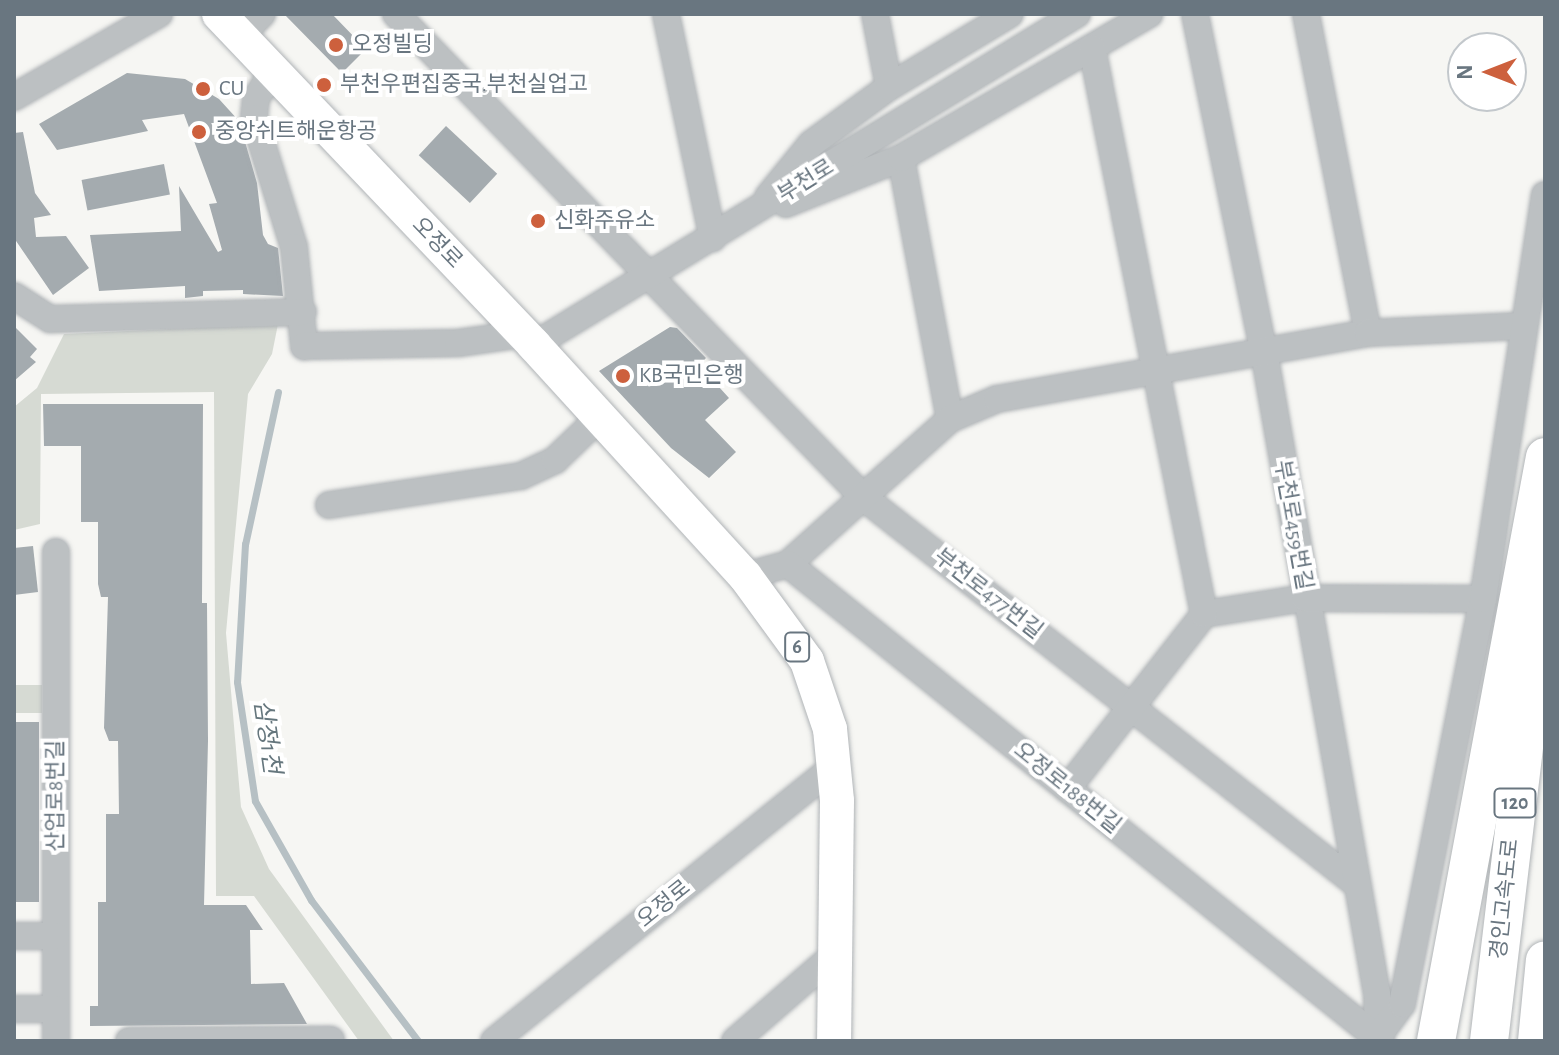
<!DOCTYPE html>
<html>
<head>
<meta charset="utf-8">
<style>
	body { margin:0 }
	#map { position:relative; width:1559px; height:1055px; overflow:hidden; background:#f6f6f3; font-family:"Alegreya Sans","Noto Sans KR",sans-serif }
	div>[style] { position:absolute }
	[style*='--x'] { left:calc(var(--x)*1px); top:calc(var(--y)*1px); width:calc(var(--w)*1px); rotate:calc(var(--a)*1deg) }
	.green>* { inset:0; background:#d6dad3; transform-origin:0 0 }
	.stream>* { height:7px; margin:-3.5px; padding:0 3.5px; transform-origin:3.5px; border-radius:3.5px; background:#b6c0c4 }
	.building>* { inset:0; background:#a4abaf; transform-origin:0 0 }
	.roads { filter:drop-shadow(0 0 2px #b0b4b7) drop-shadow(0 0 2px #b0b4b7) }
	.minor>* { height:26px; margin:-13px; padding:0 13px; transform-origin:13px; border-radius:13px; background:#bcc0c2 }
	.major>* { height:34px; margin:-17px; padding:0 17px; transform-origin:17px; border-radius:17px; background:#fff }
	.highway>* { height:38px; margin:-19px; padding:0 19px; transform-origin:19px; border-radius:19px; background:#fff }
	.dots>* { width:22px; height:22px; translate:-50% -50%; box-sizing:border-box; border:4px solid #fff; border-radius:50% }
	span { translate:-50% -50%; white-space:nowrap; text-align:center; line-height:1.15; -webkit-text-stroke:8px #fff; paint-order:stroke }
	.shield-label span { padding:2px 6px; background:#fff; border:2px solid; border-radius:6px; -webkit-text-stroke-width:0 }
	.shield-label { font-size:20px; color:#697680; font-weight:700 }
	.poi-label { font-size:22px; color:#697680 }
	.left { translate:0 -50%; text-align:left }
	.street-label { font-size:22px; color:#697680 }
	.water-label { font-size:24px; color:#65767d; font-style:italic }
	.frame { position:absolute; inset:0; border:16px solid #697680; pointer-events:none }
	.north { position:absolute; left:1447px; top:32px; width:80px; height:80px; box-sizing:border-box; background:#fff; border:2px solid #c3c8cc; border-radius:50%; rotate:270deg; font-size:22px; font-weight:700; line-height:32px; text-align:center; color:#697680 }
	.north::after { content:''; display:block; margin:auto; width:28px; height:36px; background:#cd603d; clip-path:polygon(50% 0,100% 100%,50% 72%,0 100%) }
</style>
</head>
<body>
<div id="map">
	<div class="green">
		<i style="clip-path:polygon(278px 324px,272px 354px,248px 394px,226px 633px,241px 807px,269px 869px,394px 1041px,359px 1041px,254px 896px,216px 896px,214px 392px,41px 394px,40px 524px,14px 530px,14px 407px,37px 388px,64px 334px)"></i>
		<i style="left:14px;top:685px;width:28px;height:28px"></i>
	</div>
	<div class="stream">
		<i style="--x:278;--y:392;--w:156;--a:102.2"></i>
		<i style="--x:245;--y:544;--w:138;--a:93.3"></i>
		<i style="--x:237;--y:682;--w:120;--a:81.4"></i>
		<i style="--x:255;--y:801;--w:114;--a:60.5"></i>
		<i style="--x:311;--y:900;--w:177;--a:52.8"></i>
	</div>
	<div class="building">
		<i style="clip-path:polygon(284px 14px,332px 14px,360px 43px,355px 47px,362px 53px,342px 73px)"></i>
		<i style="clip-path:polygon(127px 73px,185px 79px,219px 99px,239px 121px,257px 183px,263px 235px,268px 244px,278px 248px,283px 296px,243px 294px,243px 290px,203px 291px,203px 296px,185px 298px,185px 286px,99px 291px,90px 235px,181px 231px,179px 186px,218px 252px,222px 250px,209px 204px,217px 203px,184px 114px,142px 120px,148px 131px,57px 150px,39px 124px)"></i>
		<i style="left:446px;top:126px;width:70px;height:40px;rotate:43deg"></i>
		<i style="clip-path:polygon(23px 132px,35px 193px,51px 215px,34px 218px,36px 237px,66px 236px,89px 268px,53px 295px,14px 238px,14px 133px)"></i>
		<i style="left:164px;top:164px;width:31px;height:84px;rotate:79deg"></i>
		<i style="clip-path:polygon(14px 326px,37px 349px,30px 357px,36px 362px,14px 381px)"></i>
		<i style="clip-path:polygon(670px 327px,677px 328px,706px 358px,699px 365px,729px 398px,705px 420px,736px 452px,709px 478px,671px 448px,599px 371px)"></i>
		<i style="clip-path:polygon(43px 404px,203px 404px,202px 603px,207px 603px,208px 741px,204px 905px,246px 905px,263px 930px,250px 930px,251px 984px,284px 983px,307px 1024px,90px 1026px,90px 1006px,98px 1006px,98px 902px,106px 902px,106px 814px,119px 814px,118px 741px,109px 741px,104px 728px,108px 597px,101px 597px,98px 584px,98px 522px,81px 522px,81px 446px,44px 446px)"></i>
		<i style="clip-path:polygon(33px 546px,38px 592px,14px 595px,14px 548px)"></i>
		<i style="left:14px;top:722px;width:25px;height:180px"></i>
	</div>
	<div class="roads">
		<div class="minor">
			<i style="--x:396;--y:14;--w:672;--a:45.96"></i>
			<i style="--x:863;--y:497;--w:624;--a:38.1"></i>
			<i style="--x:666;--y:14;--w:229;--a:78.2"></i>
			<i style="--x:875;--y:14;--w:74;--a:79.1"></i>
			<i style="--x:1195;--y:14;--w:345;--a:78.5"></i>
			<i style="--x:1264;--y:352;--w:652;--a:80.02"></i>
			<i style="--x:1377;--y:994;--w:47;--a:88.8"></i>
			<i style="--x:1306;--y:14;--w:325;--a:79"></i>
			<i style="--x:240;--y:36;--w:31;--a:-45"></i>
			<i style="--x:273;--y:71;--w:32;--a:122"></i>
			<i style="--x:256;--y:98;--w:20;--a:96"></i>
			<i style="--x:254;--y:118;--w:135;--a:72.8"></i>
			<i style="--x:294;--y:247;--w:100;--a:84.2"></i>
			<i style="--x:304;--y:346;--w:154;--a:-1.1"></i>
			<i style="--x:458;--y:343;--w:66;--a:-7.9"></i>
			<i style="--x:14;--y:97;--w:167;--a:-29.8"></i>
			<i style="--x:901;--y:158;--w:266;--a:79.4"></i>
			<i style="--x:768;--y:197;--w:68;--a:-50.9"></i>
			<i style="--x:811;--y:144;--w:97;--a:-36.2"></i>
			<i style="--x:889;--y:87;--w:141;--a:-31.1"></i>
			<i style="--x:786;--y:204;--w:124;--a:-21.8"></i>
			<i style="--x:901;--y:158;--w:287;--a:-30.1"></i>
			<i style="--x:14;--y:296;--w:43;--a:32.6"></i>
			<i style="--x:50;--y:319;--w:253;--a:-1.6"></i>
			<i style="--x:534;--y:345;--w:636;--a:-31.37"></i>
			<i style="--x:329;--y:505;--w:194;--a:-8.6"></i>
			<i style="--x:521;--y:476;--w:38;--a:-25"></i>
			<i style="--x:555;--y:460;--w:62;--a:-43.7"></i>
			<i style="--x:56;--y:552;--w:489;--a:90"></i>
			<i style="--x:788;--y:564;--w:217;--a:-41.8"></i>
			<i style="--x:950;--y:419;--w:51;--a:-23.1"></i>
			<i style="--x:997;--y:399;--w:377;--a:-10.1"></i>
			<i style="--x:1368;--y:333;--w:156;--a:-2.6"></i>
			<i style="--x:745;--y:576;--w:45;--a:-15.6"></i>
			<i style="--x:788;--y:564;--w:761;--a:38.81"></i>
			<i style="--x:1204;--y:614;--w:102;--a:-9"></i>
			<i style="--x:1305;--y:598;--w:178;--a:0.3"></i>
			<i style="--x:1067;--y:789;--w:222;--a:-51.9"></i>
			<i style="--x:1204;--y:614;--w:577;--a:-101.19"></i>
			<i style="--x:14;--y:936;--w:42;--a:0"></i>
			<i style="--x:14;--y:1009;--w:42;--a:0"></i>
			<i style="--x:1377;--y:1038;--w:42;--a:-53.7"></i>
			<i style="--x:1402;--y:1004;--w:413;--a:-78.7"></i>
			<i style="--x:1483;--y:599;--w:409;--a:-81.3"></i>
			<i style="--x:129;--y:1041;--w:202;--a:-0.3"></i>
			<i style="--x:494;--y:1041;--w:437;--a:-38.9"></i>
			<i style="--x:735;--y:1041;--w:133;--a:-41"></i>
		</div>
		<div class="major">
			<i style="--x:219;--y:14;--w:457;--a:46.4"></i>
			<i style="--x:534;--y:345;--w:313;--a:47.6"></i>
			<i style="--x:745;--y:576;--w:105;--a:53.9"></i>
			<i style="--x:807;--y:661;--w:72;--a:71.3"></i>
			<i style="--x:830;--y:729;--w:72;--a:84.4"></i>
			<i style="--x:837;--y:801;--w:240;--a:90.7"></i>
		</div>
		<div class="highway">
			<i style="--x:1436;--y:1041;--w:594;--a:-79.43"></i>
			<i style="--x:1489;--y:1041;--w:459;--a:-83.2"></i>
			<i style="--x:1537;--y:1041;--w:81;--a:-84.4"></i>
		</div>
	</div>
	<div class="dots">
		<i style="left:336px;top:45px;background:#cd603d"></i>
		<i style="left:324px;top:85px;background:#cd603d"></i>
		<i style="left:203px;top:89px;background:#cd603d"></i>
		<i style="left:199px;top:132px;background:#cd603d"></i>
		<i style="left:538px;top:221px;background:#cd603d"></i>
		<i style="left:623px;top:376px;background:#cd603d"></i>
	</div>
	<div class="shield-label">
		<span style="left:797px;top:647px">6</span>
		<span style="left:1515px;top:803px">120</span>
	</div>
	<div class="poi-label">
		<span class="left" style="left:352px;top:45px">오정빌딩</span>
		<span class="left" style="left:340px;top:85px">부천우편집중국.부천실업고</span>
		<span class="left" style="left:219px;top:89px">CU</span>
		<span class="left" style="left:215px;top:132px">중앙쉬트해운항공</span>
		<span class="left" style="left:554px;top:221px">신화주유소</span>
		<span class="left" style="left:639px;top:376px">KB국민은행</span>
	</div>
	<div class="street-label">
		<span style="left:806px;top:181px;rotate:-32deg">부천로</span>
		<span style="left:437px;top:243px;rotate:46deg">오정로</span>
		<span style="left:1293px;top:525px;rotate:80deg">부천로459번길</span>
		<span style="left:988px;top:594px;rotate:38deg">부천로477번길</span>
		<span style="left:1067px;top:788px;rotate:39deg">오정로188번길</span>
		<span style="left:56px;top:796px;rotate:-90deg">산업로8번길</span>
		<span style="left:1505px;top:899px;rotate:-84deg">경인고속도로</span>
		<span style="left:664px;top:904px;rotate:-39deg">오정로</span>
	</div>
	<div class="water-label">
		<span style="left:266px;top:737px;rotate:82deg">삼정1천</span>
	</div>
	<div class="frame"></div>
	<div class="north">N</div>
</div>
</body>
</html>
